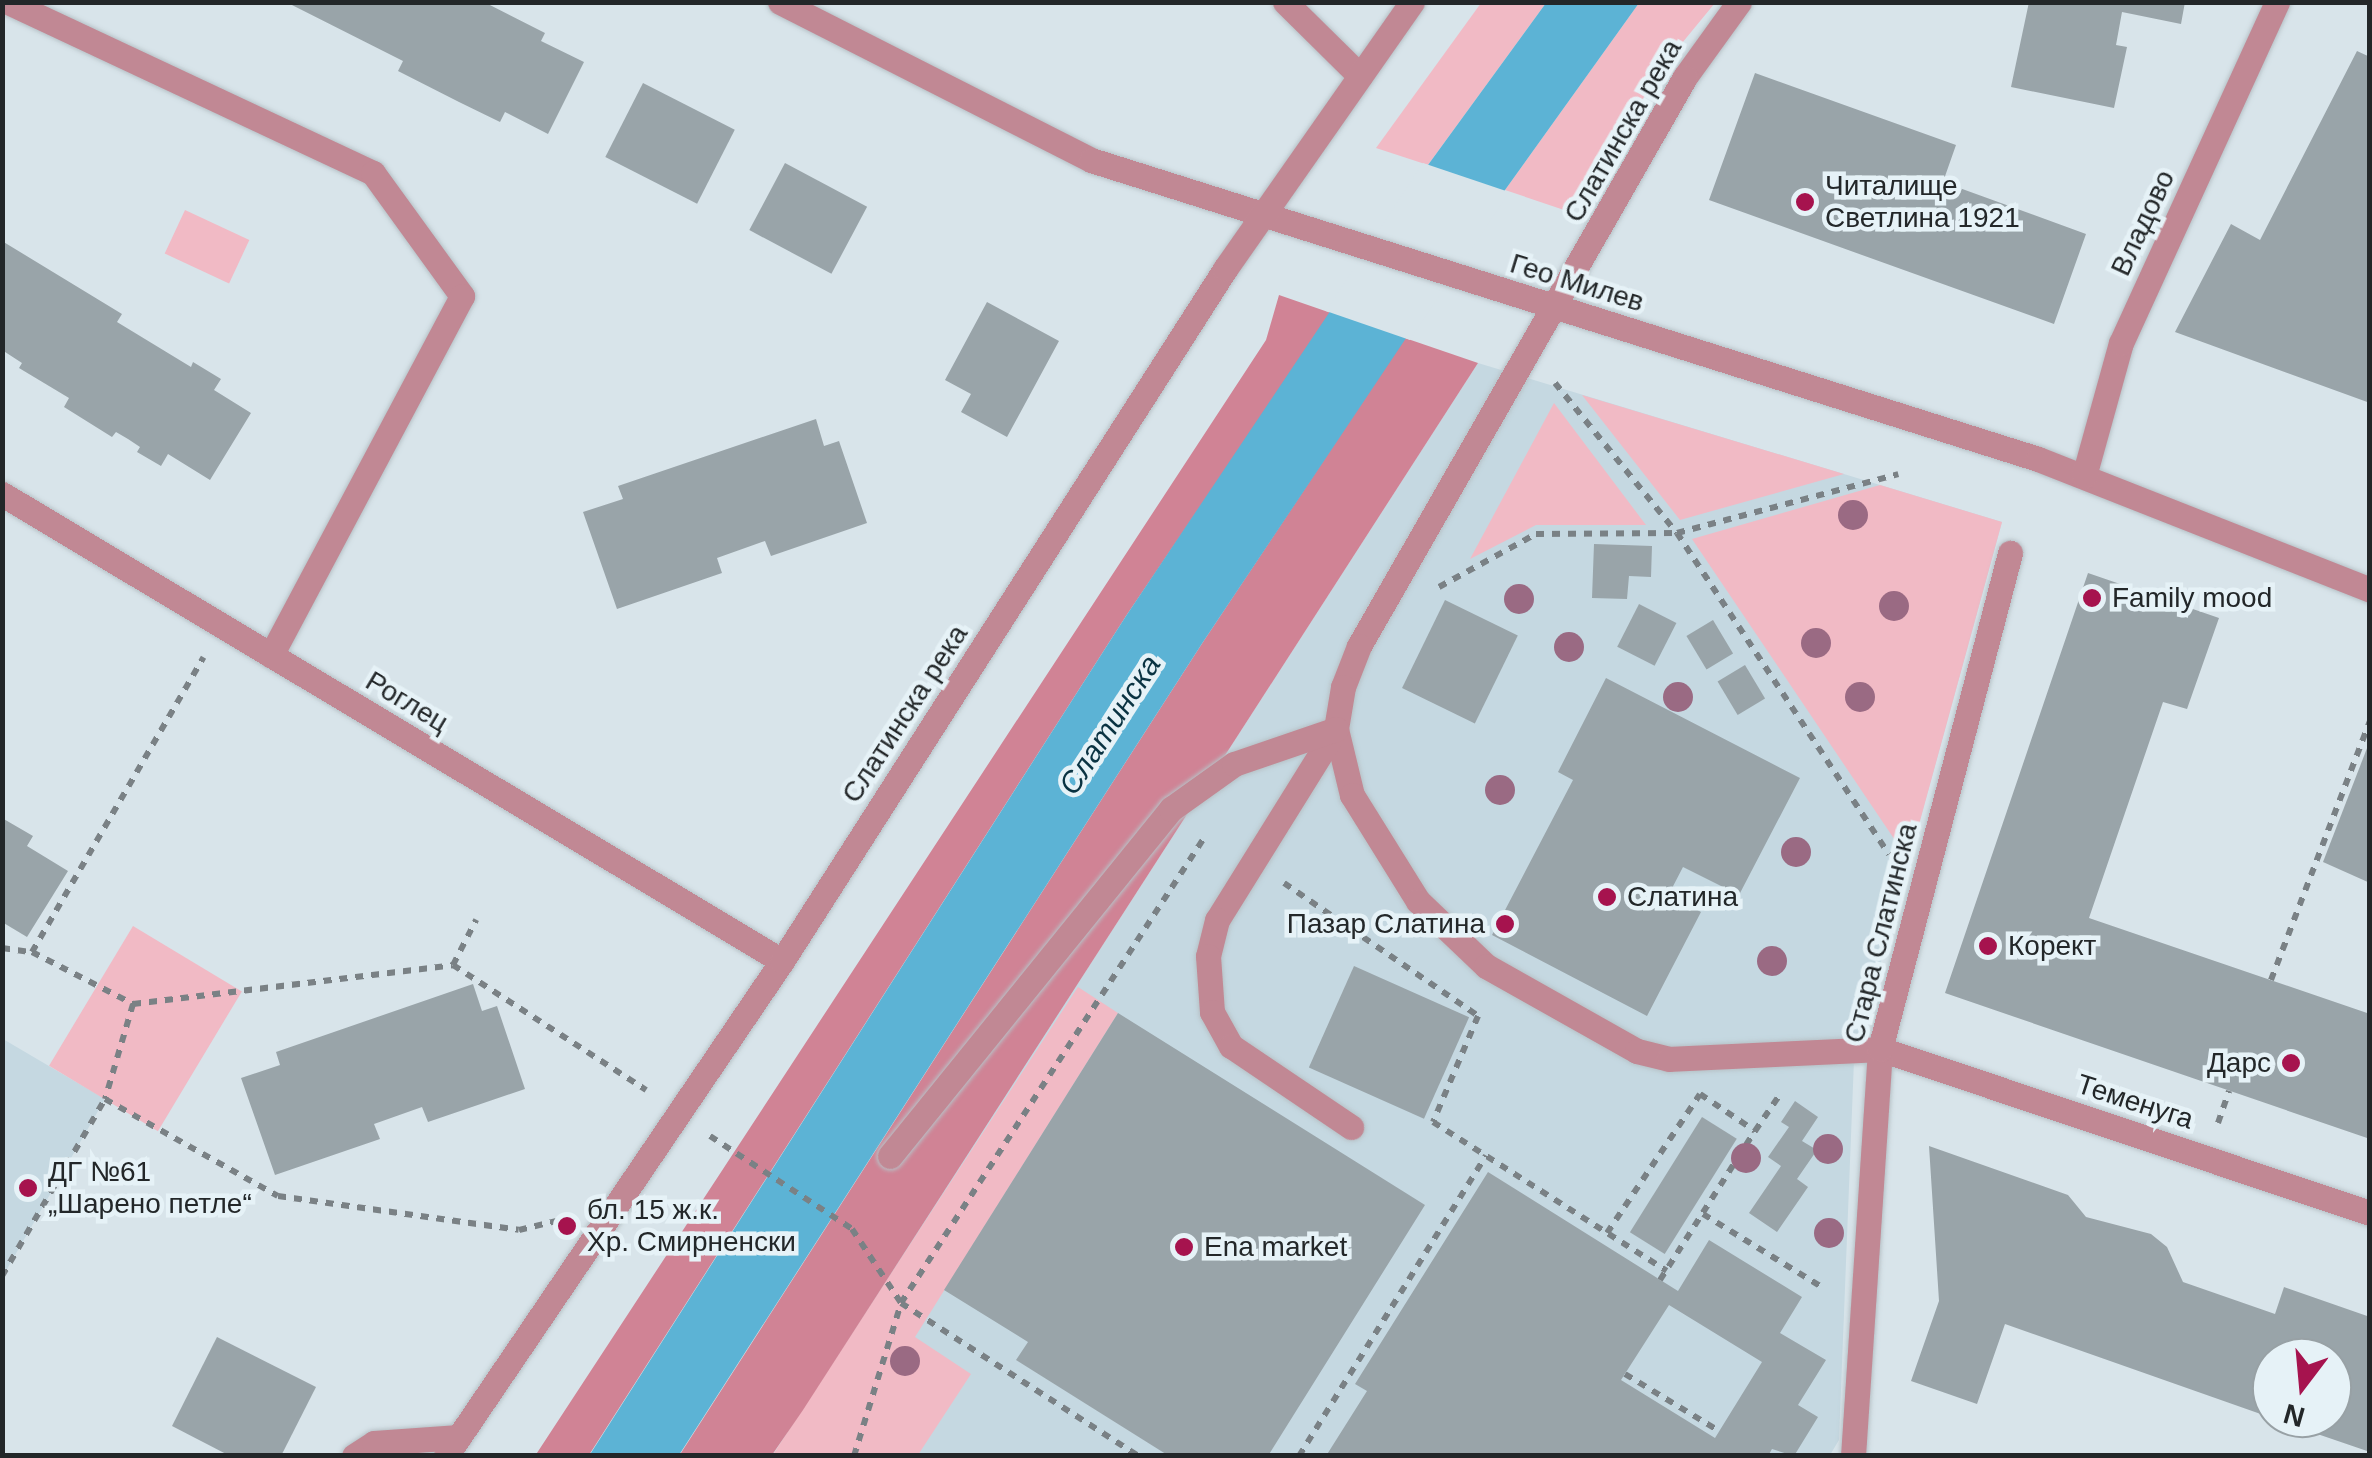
<!DOCTYPE html>
<html>
<head>
<meta charset="utf-8">
<style>
	body { margin:0 }
	#map { position:relative; width:2372px; height:1458px; overflow:hidden; background:#d8e4ea; font-family:Helvetica,sans-serif }
	div>[style] { position:absolute }
	[style*='--x'] { left:calc(var(--x)*1px); top:calc(var(--y)*1px); width:calc(var(--w)*1px); rotate:calc(var(--a)*1deg) }
	.built>* { inset:0; background:#c5d8e1 }
	.green>* { inset:0; background:#f1bac5; transform-origin:0 0 }
	.forest>* { inset:0; background:#d08395 }
	.water>* { inset:0; background:#5cb3d5 }
	.pier>* { inset:0; background:#d8e4ea }
	.building>* { inset:0; background:#99a4a9; transform-origin:0 0 }
	.path>* { height:6px; margin-top:-3px; transform-origin:0; background:repeating-linear-gradient(90deg,#7a8185 0 8px,transparent 0 16px) }
	.roads { filter:drop-shadow(0 0 2px #b7c2c7) drop-shadow(0 0 2px #b7c2c7) }
	.minor>* { height:25px; margin:-12.5px; padding:0 12.5px; transform-origin:12.5px; border-radius:12.5px; background:#c18894 }
	.trees>* { width:30px; height:30px; margin:-15px; border-radius:50%; background:#9a6a83 }
	.dots>* { width:28px; height:28px; translate:-50% -50%; box-sizing:border-box; border:5px solid #e6f2f7; border-radius:50% }
	span { translate:-50% -50%; white-space:nowrap; text-align:center; line-height:1.15; -webkit-text-stroke:9px #e6f2f7; paint-order:stroke }
	.street-label { font-size:28px; color:#232729 }
	.poi-label { font-size:28px; color:#232729 }
	.left { translate:0 -50%; text-align:left }
	.right { translate:-100% -50%; text-align:right }
	.water-label { font-size:30px; color:#0a3342; font-style:italic }
	.frame { position:absolute; inset:0; border:5px solid #232729; pointer-events:none }
	.north { position:absolute; left:2252px; top:1338px; width:100px; height:100px; box-sizing:border-box; background:#e6f2f7; border:2px solid #98a1a5; border-radius:50%; rotate:196deg; font-size:28px; font-weight:700; line-height:40px; text-align:center; color:#232729 }
	.north::after { content:''; display:block; margin:auto; width:35px; height:45px; background:#a6134e; clip-path:polygon(50% 0,100% 100%,50% 72%,0 100%) }
</style>
</head>
<body>
<div id="map">
	<div class="built">
		<i style="clip-path:polygon(1478px 363px,2002px 522px,1854px 1060px,1839px 1440px,1830px 1455px,872px 1456px,803px 1410px)"></i>
		<i style="clip-path:polygon(3px 1039px,105px 1099px,3px 1276px)"></i>
	</div>
	<div class="green">
		<i style="clip-path:polygon(1481px 3px,1546px 3px,1428px 165px,1376px 148px)"></i>
		<i style="clip-path:polygon(1639px 3px,1715px 3px,1668px 60px,1570px 212px,1505px 190px)"></i>
		<i style="left:185px;top:210px;width:71px;height:48px;rotate:25deg"></i>
		<i style="clip-path:polygon(1582px 395px,1844px 474px,1680px 520px)"></i>
		<i style="clip-path:polygon(1554px 403px,1646px 525px,1536px 525px,1470px 559px)"></i>
		<i style="clip-path:polygon(1880px 485px,2002px 522px,1909px 861px,1692px 539px)"></i>
		<i style="left:133px;top:926px;width:127px;height:163px;rotate:31deg"></i>
		<i style="clip-path:polygon(1078px 987px,1118px 1013px,915px 1337px,971px 1374px,918px 1455px,772px 1456px)"></i>
	</div>
	<div class="forest">
		<i style="clip-path:polygon(1279px 295px,1331px 313px,1126px 616px,589px 1455px,535px 1456px,1266px 340px)"></i>
		<i style="clip-path:polygon(1405px 338px,1478px 363px,803px 1410px,772px 1455px,679px 1456px,1203px 642px)"></i>
	</div>
	<div class="water">
		<i style="clip-path:polygon(1546px 3px,1639px 3px,1505px 190px,1203px 642px,679px 1455px,589px 1456px,1126px 616px,1428px 165px)"></i>
	</div>
	<div class="pier">
		<i style="clip-path:polygon(1423px 163px,1509px 192px,1410px 340px,1326px 311px)"></i>
	</div>
	<div class="building">
		<i style="clip-path:polygon(286px 2px,484px 2px,545px 33px,541px 41px,584px 62px,548px 134px,505px 112px,500px 122px,459px 102px,398px 71px,403px 61px)"></i>
		<i style="clip-path:polygon(2029px 2px,2185px 2px,2181px 24px,2122px 12px,2116px 45px,2127px 47px,2114px 108px,2011px 87px)"></i>
		<i style="clip-path:polygon(2357px 51px,2370px 57px,2370px 403px,2175px 332px,2231px 224px,2260px 240px)"></i>
		<i style="clip-path:polygon(1755px 73px,1956px 145px,1943px 182px,2086px 234px,2054px 324px,1709px 200px)"></i>
		<i style="left:643px;top:83px;width:103px;height:83px;rotate:27deg"></i>
		<i style="left:785px;top:163px;width:93px;height:76px;rotate:28deg"></i>
		<i style="clip-path:polygon(2px 241px,122px 314px,117px 322px,191px 367px,193px 362px,221px 379px,214px 390px,251px 413px,210px 480px,168px 454px,161px 466px,137px 452px,140px 447px,128px 439px,116px 432px,112px 437px,64px 407px,69px 398px,19px 368px,22px 363px,2px 350px)"></i>
		<i style="clip-path:polygon(987px 302px,1059px 341px,1007px 437px,961px 412px,971px 394px,945px 380px)"></i>
		<i style="clip-path:polygon(816px 419px,824px 446px,839px 441px,867px 523px,771px 556px,765px 541px,717px 558px,722px 573px,617px 609px,583px 512px,623px 499px,618px 486px)"></i>
		<i style="clip-path:polygon(1594px 544px,1652px 546px,1651px 577px,1629px 576px,1627px 599px,1592px 598px)"></i>
		<i style="clip-path:polygon(2088px 573px,2219px 618px,2187px 709px,2163px 702px,2089px 918px,2370px 1014px,2370px 1139px,1945px 993px)"></i>
		<i style="left:1445px;top:600px;width:81px;height:98px;rotate:26deg"></i>
		<i style="left:1639px;top:604px;width:42px;height:48px;rotate:27deg"></i>
		<i style="left:1713px;top:620px;width:39px;height:31px;rotate:59deg"></i>
		<i style="left:1745px;top:665px;width:39px;height:32px;rotate:59deg"></i>
		<i style="clip-path:polygon(1606px 678px,1800px 778px,1739px 895px,1683px 867px,1669px 894px,1701px 912px,1647px 1016px,1492px 935px,1573px 780px,1558px 772px)"></i>
		<i style="clip-path:polygon(2369px 743px,2370px 743px,2370px 883px,2323px 862px)"></i>
		<i style="clip-path:polygon(2px 818px,33px 836px,27px 846px,68px 871px,27px 937px,2px 922px)"></i>
		<i style="left:1354px;top:966px;width:126px;height:111px;rotate:24deg"></i>
		<i style="clip-path:polygon(473px 984px,482px 1011px,497px 1006px,525px 1089px,428px 1122px,422px 1107px,374px 1124px,380px 1139px,275px 1175px,241px 1078px,280px 1065px,276px 1052px)"></i>
		<i style="clip-path:polygon(1118px 1013px,1425px 1205px,1268px 1456px,1169px 1456px,1016px 1360px,1028px 1342px,944px 1290px)"></i>
		<i style="clip-path:polygon(1795px 1101px,1818px 1117px,1802px 1141px,1817px 1150px,1797px 1179px,1808px 1187px,1777px 1232px,1749px 1213px,1781px 1166px,1768px 1157px,1789px 1127px,1781px 1122px)"></i>
		<i style="left:1702px;top:1117px;width:41px;height:136px;rotate:32deg"></i>
		<i style="clip-path:polygon(1929px 1146px,2068px 1195px,2086px 1217px,2151px 1234px,2167px 1247px,2183px 1282px,2275px 1314px,2284px 1287px,2370px 1317px,2370px 1452px,2274px 1419px,2332px 1418px,2332px 1358px,2272px 1358px,2272px 1418px,2005px 1324px,1977px 1404px,1911px 1381px,1939px 1301px)"></i>
		<i style="clip-path:polygon(evenodd,1488px 1172px,1678px 1291px,1709px 1240px,1802px 1297px,1780px 1333px,1826px 1360px,1798px 1405px,1818px 1417px,1794px 1456px,1772px 1449px,1768px 1456px,1326px 1456px,1367px 1391px,1355px 1384px,1488px 1172px,1669px 1305px,1762px 1362px,1715px 1438px,1621px 1380px,1669px 1305px)"></i>
		<i style="clip-path:polygon(217px 1337px,316px 1387px,281px 1456px,230px 1456px,172px 1426px)"></i>
	</div>
	<div class="path">
		<i style="--x:1555;--y:383;--w:193;--a:50.9"></i>
		<i style="--x:1677;--y:533;--w:385;--a:56.6"></i>
		<i style="--x:1439;--y:587;--w:111;--a:-28.7"></i>
		<i style="--x:1536;--y:534;--w:141;--a:-0.4"></i>
		<i style="--x:1677;--y:533;--w:229;--a:-14.9"></i>
		<i style="--x:1284;--y:883;--w:235;--a:34.4"></i>
		<i style="--x:1478;--y:1016;--w:115;--a:113"></i>
		<i style="--x:1433;--y:1122;--w:277;--a:32.5"></i>
		<i style="--x:2;--y:948;--w:30;--a:8"></i>
		<i style="--x:32;--y:952;--w:341;--a:-59.8"></i>
		<i style="--x:32;--y:952;--w:114;--a:27.2"></i>
		<i style="--x:133;--y:1004;--w:322;--a:-6.9"></i>
		<i style="--x:453;--y:965;--w:230;--a:32.9"></i>
		<i style="--x:453;--y:965;--w:51;--a:-62.9"></i>
		<i style="--x:2271;--y:980;--w:277;--a:-69.1"></i>
		<i style="--x:133;--y:1004;--w:99;--a:106.4"></i>
		<i style="--x:105;--y:1099;--w:198;--a:29.3"></i>
		<i style="--x:278;--y:1196;--w:243;--a:8"></i>
		<i style="--x:519;--y:1230;--w:42;--a:-13.7"></i>
		<i style="--x:2218;--y:1123;--w:34;--a:-71"></i>
		<i style="--x:710;--y:1136;--w:170;--a:33.2"></i>
		<i style="--x:852;--y:1229;--w:89;--a:56.5"></i>
		<i style="--x:901;--y:1303;--w:282;--a:32.8"></i>
		<i style="--x:1703;--y:1214;--w:143;--a:31.6"></i>
		<i style="--x:1607;--y:1233;--w:167;--a:-56.2"></i>
		<i style="--x:1700;--y:1094;--w:66;--a:33.9"></i>
		<i style="--x:1755;--y:1131;--w:46;--a:-55.6"></i>
		<i style="--x:2;--y:1276;--w:205;--a:-59.8"></i>
		<i style="--x:1660;--y:1280;--w:177;--a:-57.5"></i>
		<i style="--x:1625;--y:1374;--w:110;--a:31.2"></i>
		<i style="--x:854;--y:1456;--w:160;--a:-72.9"></i>
		<i style="--x:901;--y:1303;--w:559;--a:-56.91"></i>
		<i style="--x:1299;--y:1456;--w:354;--a:-58.1"></i>
	</div>
	<div class="roads">
		<div class="minor">
			<i style="--x:8;--y:2;--w:403;--a:25.1"></i>
			<i style="--x:373;--y:173;--w:152;--a:54.1"></i>
			<i style="--x:462;--y:296;--w:407;--a:118"></i>
			<i style="--x:780;--y:2;--w:349;--a:26.9"></i>
			<i style="--x:1091;--y:160;--w:993;--a:17.52"></i>
			<i style="--x:2038;--y:459;--w:357;--a:21.5"></i>
			<i style="--x:1285;--y:2;--w:105;--a:44.6"></i>
			<i style="--x:1739;--y:2;--w:92;--a:125.8"></i>
			<i style="--x:1685;--y:77;--w:656;--a:119.81"></i>
			<i style="--x:1359;--y:646;--w:44;--a:111.3"></i>
			<i style="--x:1343;--y:687;--w:43;--a:99.5"></i>
			<i style="--x:1336;--y:729;--w:68;--a:76.4"></i>
			<i style="--x:1352;--y:795;--w:125;--a:58.1"></i>
			<i style="--x:1418;--y:901;--w:94;--a:43.7"></i>
			<i style="--x:1486;--y:966;--w:173;--a:29.4"></i>
			<i style="--x:1637;--y:1051;--w:33;--a:14"></i>
			<i style="--x:1669;--y:1059;--w:211;--a:-2.7"></i>
			<i style="--x:1880;--y:1049;--w:517;--a:18.51"></i>
			<i style="--x:2084;--y:476;--w:138;--a:-74.5"></i>
			<i style="--x:2121;--y:343;--w:375;--a:-65.4"></i>
			<i style="--x:2;--y:494;--w:909;--a:30.91"></i>
			<i style="--x:1336;--y:729;--w:225;--a:121.9"></i>
			<i style="--x:1217;--y:920;--w:37;--a:104"></i>
			<i style="--x:1208;--y:956;--w:56;--a:85.9"></i>
			<i style="--x:1212;--y:1012;--w:39;--a:61"></i>
			<i style="--x:1231;--y:1046;--w:145;--a:34"></i>
			<i style="--x:890;--y:1156;--w:447;--a:-51"></i>
			<i style="--x:1171;--y:809;--w:77;--a:-35.5"></i>
			<i style="--x:1234;--y:764;--w:108;--a:-18.9"></i>
			<i style="--x:354;--y:1456;--w:24;--a:-33"></i>
			<i style="--x:374;--y:1443;--w:85;--a:-4"></i>
			<i style="--x:446;--y:1456;--w:598;--a:-55.83"></i>
			<i style="--x:782;--y:961;--w:822;--a:-57.37"></i>
			<i style="--x:1225;--y:269;--w:326;--a:-55"></i>
			<i style="--x:1853;--y:1456;--w:408;--a:-86.2"></i>
			<i style="--x:1880;--y:1049;--w:513;--a:-75.31"></i>
		</div>
	</div>
	<div class="trees">
		<i style="left:1853px;top:515px"></i>
		<i style="left:1519px;top:599px"></i>
		<i style="left:1894px;top:606px"></i>
		<i style="left:1816px;top:643px"></i>
		<i style="left:1569px;top:647px"></i>
		<i style="left:1678px;top:697px"></i>
		<i style="left:1860px;top:697px"></i>
		<i style="left:1500px;top:790px"></i>
		<i style="left:1796px;top:852px"></i>
		<i style="left:1772px;top:961px"></i>
		<i style="left:1828px;top:1149px"></i>
		<i style="left:1746px;top:1158px"></i>
		<i style="left:1829px;top:1233px"></i>
		<i style="left:905px;top:1361px"></i>
	</div>
	<div class="dots">
		<i style="left:1805px;top:202px;background:#a6134e"></i>
		<i style="left:2092px;top:598px;background:#a6134e"></i>
		<i style="left:1607px;top:897px;background:#a6134e"></i>
		<i style="left:1505px;top:924px;background:#a6134e"></i>
		<i style="left:1988px;top:946px;background:#a6134e"></i>
		<i style="left:2291px;top:1063px;background:#a6134e"></i>
		<i style="left:28px;top:1188px;background:#a6134e"></i>
		<i style="left:567px;top:1226px;background:#a6134e"></i>
		<i style="left:1184px;top:1247px;background:#a6134e"></i>
	</div>
	<div class="street-label">
		<span style="left:1623px;top:131px;rotate:-60deg">Слатинска река</span>
		<span style="left:2143px;top:223px;rotate:-65deg">Владово</span>
		<span style="left:1577px;top:283px;rotate:17deg">Гео Милев</span>
		<span style="left:407px;top:702px;rotate:31deg">Роглец</span>
		<span style="left:905px;top:714px;rotate:-57deg">Слатинска река</span>
		<span style="left:1881px;top:933px;rotate:-76deg">Стара Слатинска</span>
		<span style="left:2135px;top:1102px;rotate:18deg">Теменуга</span>
	</div>
	<div class="poi-label">
		<span class="left" style="left:1825px;top:202px">Читалище<br>Светлина 1921</span>
		<span class="left" style="left:2112px;top:598px">Family mood</span>
		<span class="left" style="left:1627px;top:897px">Слатина</span>
		<span class="right" style="left:1485px;top:924px">Пазар Слатина</span>
		<span class="left" style="left:2008px;top:946px">Корект</span>
		<span class="right" style="left:2271px;top:1063px">Дарс</span>
		<span class="left" style="left:48px;top:1188px">ДГ №61<br>„Шарено петле“</span>
		<span class="left" style="left:587px;top:1226px">бл. 15 ж.к.<br>Хр. Смирненски</span>
		<span class="left" style="left:1204px;top:1247px">Ena market</span>
	</div>
	<div class="water-label">
		<span style="left:1110px;top:725px;rotate:-57deg">Слатинска</span>
	</div>
	<div class="frame"></div>
	<div class="north">N</div>
</div>
</body>
</html>
